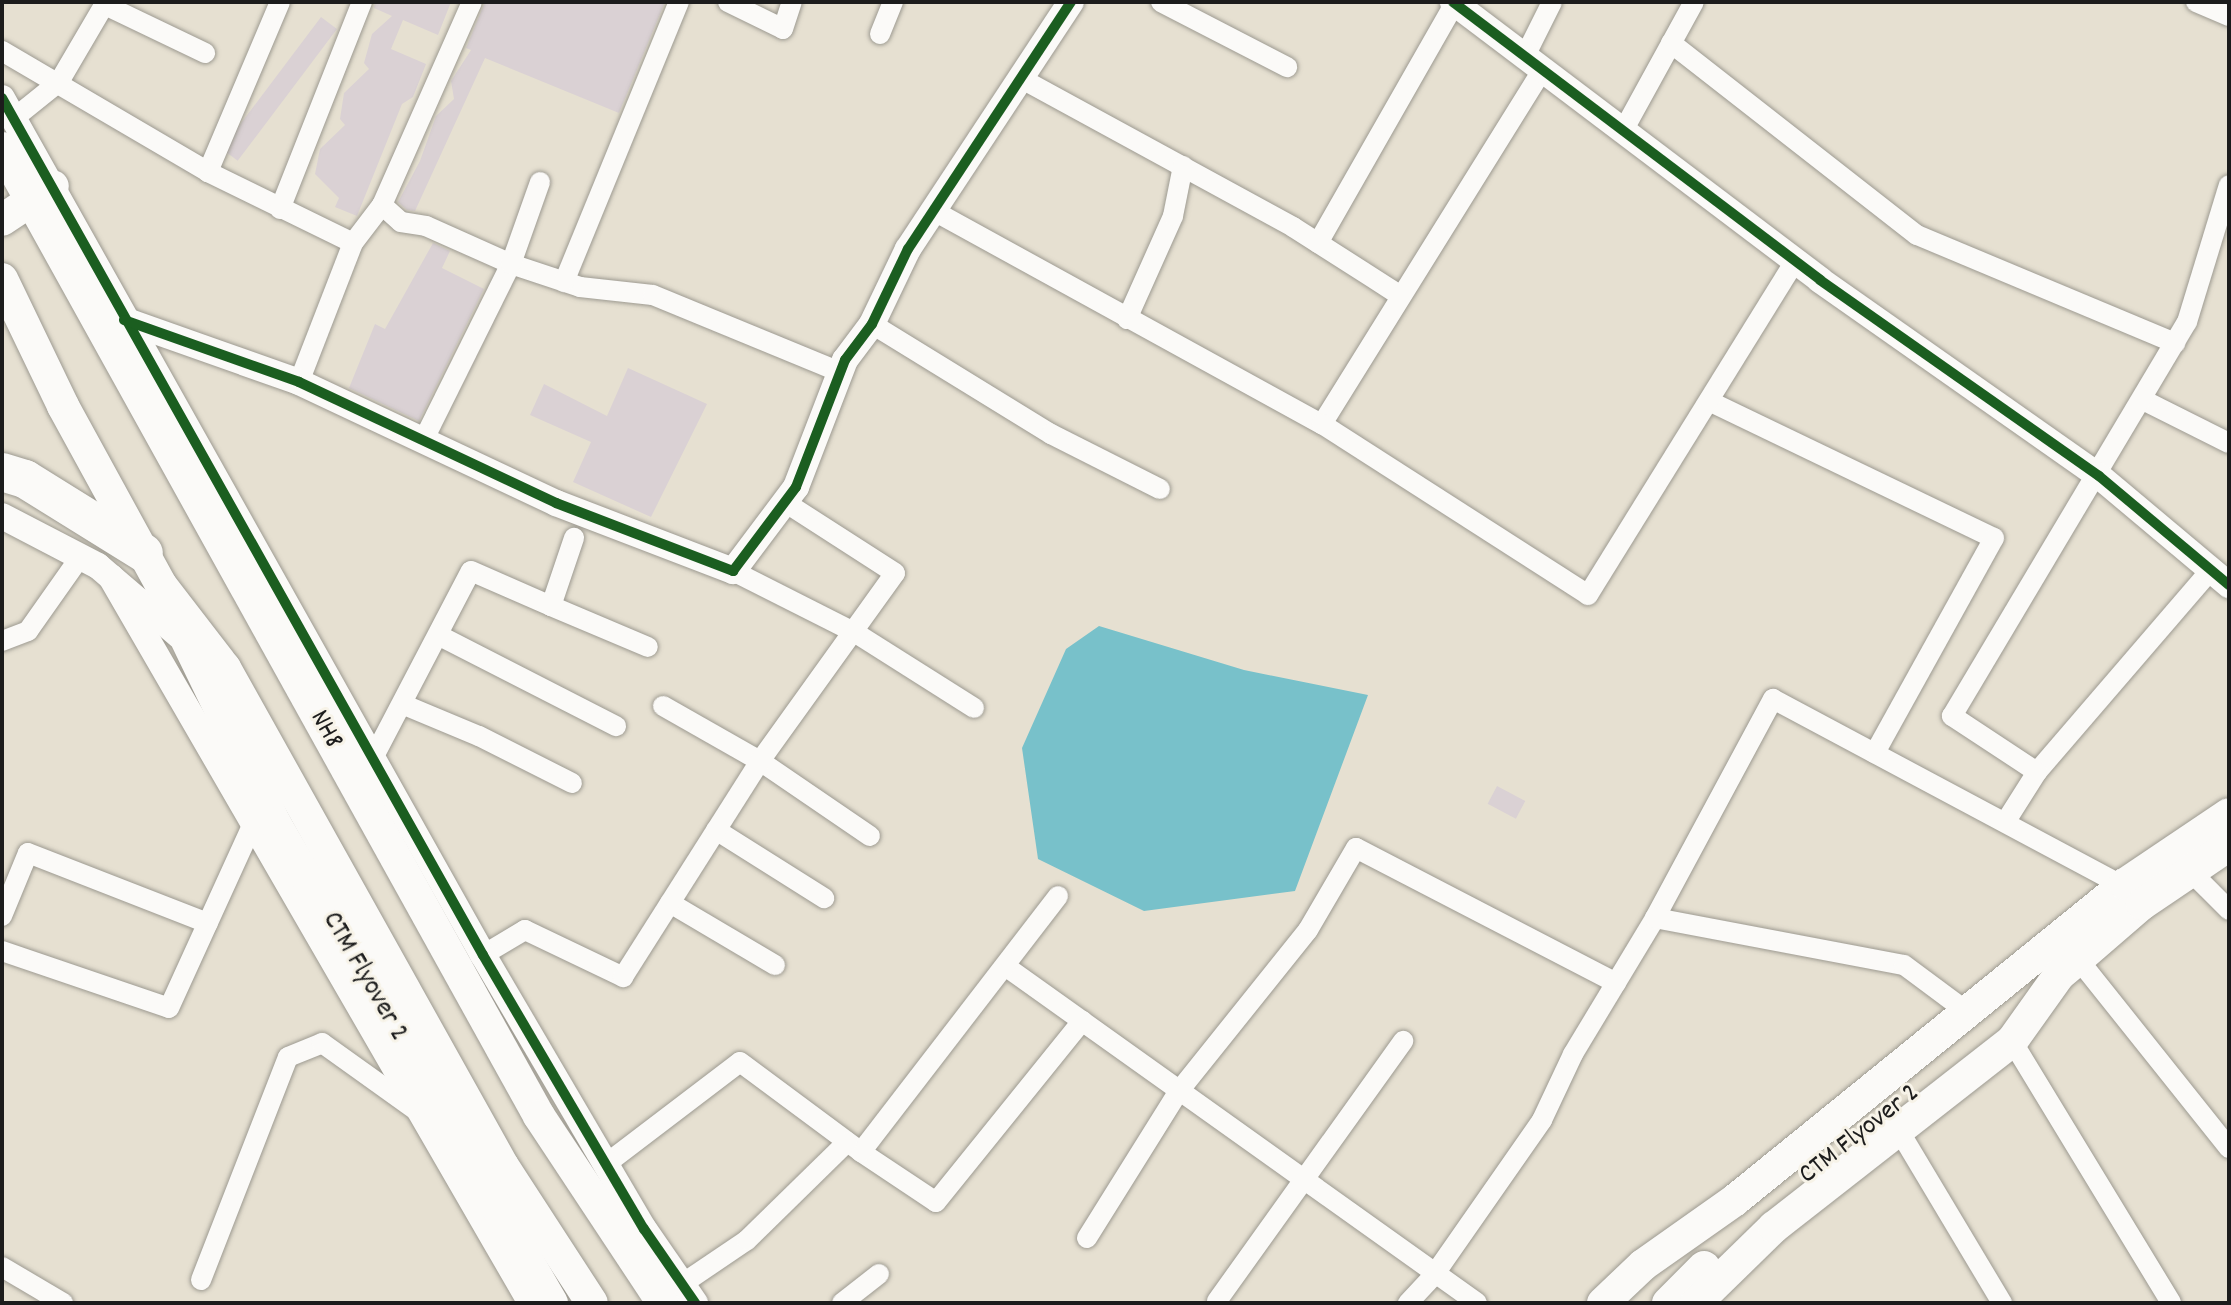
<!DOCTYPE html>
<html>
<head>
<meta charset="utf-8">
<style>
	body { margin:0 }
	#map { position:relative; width:2231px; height:1305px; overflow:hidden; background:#e6e0d1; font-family:Dekko,sans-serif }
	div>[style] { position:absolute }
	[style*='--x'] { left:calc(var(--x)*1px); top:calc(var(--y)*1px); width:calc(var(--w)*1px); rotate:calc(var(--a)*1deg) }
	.water>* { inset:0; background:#78c1ca }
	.building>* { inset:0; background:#dad1d4; transform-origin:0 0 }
	.roads { filter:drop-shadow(0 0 2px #9d9a91) drop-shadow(0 0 2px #9d9a91) }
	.minor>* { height:20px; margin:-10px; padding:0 10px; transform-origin:10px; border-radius:10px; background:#fbfaf8 }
	.tertiary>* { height:26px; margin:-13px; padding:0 13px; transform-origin:13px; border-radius:13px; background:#fbfaf8 }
	.primary>* { height:32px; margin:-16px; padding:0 16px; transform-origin:16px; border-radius:16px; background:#fbfaf8 }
	.motorway>* { height:38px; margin:-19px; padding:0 19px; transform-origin:19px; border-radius:19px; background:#fbfaf8 }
	.cycleway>* { height:10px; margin:-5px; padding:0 5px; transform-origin:5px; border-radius:5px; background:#1b5e20 }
	span { translate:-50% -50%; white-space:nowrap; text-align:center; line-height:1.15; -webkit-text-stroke:6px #f7f3e8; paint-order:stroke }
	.street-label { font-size:28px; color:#1c1c1c }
	.frame { position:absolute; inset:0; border:4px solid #1c1c1c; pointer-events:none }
</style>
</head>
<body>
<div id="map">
	<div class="water">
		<i style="clip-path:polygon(1099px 626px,1244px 670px,1368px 695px,1295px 891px,1144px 911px,1038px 859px,1022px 748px,1066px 649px)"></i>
	</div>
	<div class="building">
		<i style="clip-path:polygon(375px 2px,451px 2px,438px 35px,403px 20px,391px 49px,426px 64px,413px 97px,402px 104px,357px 216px,335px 207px,339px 198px,315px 174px,320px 149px,345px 125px,340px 119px,344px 93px,369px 69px,364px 63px,372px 34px,392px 16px,374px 8px)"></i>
		<i style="clip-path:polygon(485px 2px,665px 2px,619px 113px,485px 58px,415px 211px,407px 210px,398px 202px,420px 161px,436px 116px,454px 99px,451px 81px,471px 50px,466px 48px)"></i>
		<i style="left:321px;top:17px;width:20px;height:165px;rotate:37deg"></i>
		<i style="clip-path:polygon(433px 243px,450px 251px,442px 268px,484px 289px,419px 421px,349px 388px,375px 324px,385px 329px)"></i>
		<i style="clip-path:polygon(628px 368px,707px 404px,651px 517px,573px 482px,591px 442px,530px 415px,544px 384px,607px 416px)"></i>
		<i style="left:1497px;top:786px;width:32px;height:20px;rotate:28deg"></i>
	</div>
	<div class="roads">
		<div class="minor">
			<i style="--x:280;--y:2;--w:185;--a:113"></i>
			<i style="--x:208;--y:172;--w:161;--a:26.1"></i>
			<i style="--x:353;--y:243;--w:149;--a:111.2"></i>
			<i style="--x:728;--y:2;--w:61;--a:26.1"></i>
			<i style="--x:783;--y:29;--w:28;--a:-72"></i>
			<i style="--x:1161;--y:2;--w:142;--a:27.3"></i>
			<i style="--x:2196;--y:2;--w:36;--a:23"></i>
			<i style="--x:105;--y:5;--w:111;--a:25.6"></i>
			<i style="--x:880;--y:34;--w:35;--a:-68"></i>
			<i style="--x:1671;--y:43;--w:312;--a:38"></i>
			<i style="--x:1917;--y:235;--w:280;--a:22.7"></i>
			<i style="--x:2;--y:51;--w:239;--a:30.4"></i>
			<i style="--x:1525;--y:56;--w:60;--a:-63.4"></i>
			<i style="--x:1022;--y:79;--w:309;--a:28.6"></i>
			<i style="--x:1293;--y:227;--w:128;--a:32.6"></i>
			<i style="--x:13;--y:119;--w:59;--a:-38.8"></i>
			<i style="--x:59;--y:82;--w:93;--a:-59.6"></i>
			<i style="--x:1623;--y:131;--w:147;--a:-61.2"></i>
			<i style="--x:382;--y:205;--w:25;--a:42"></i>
			<i style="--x:401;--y:222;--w:25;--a:9"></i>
			<i style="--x:426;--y:226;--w:93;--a:24.1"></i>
			<i style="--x:511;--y:264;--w:73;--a:18.4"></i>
			<i style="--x:580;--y:287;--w:73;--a:6.3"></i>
			<i style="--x:653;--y:295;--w:202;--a:22.4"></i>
			<i style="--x:280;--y:209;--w:223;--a:-68.4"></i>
			<i style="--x:934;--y:211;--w:443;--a:28.8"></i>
			<i style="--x:1322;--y:424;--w:417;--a:-58.1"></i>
			<i style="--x:353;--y:243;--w:48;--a:-52.7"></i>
			<i style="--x:382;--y:205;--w:222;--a:-66.1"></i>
			<i style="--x:1318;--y:243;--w:276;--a:-60.3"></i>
			<i style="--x:564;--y:282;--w:303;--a:-67.7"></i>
			<i style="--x:1127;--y:319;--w:113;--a:-65.9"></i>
			<i style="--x:1173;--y:216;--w:51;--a:-78.7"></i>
			<i style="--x:872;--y:324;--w:210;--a:31.6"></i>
			<i style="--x:1051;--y:434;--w:122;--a:26.8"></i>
			<i style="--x:2143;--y:400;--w:96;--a:26.6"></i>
			<i style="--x:1709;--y:401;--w:316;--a:25.7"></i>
			<i style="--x:1994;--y:538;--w:246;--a:119"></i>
			<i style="--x:1322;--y:424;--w:316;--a:32.7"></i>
			<i style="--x:1588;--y:595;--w:393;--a:-58.2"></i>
			<i style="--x:423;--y:441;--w:198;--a:-63.6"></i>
			<i style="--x:511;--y:264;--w:87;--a:-70.5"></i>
			<i style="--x:733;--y:571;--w:136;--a:26.8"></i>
			<i style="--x:854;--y:632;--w:142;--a:32.3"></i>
			<i style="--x:551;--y:606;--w:105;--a:22.9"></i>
			<i style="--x:438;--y:635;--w:200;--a:27.1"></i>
			<i style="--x:2;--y:641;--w:28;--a:-21"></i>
			<i style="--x:28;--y:631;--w:92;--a:-54.8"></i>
			<i style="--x:402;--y:704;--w:83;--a:22.6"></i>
			<i style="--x:479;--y:736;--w:104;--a:26.8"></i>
			<i style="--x:663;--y:706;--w:112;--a:29.6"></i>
			<i style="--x:760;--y:761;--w:133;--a:34.3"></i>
			<i style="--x:372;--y:760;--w:213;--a:-62.4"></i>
			<i style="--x:471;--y:571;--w:87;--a:23.6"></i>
			<i style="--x:551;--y:606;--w:72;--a:-71.3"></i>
			<i style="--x:2037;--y:772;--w:267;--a:-49.3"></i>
			<i style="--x:2006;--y:821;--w:58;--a:-57.7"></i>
			<i style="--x:2037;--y:772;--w:102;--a:-146.6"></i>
			<i style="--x:1952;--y:716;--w:459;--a:-59.2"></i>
			<i style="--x:2187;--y:322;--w:143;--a:-73"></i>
			<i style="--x:716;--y:830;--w:128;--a:32.2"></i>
			<i style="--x:2183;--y:864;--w:65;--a:45"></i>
			<i style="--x:670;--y:903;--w:122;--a:30.6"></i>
			<i style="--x:2;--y:916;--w:68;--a:-67.6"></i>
			<i style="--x:28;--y:853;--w:193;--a:21.3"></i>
			<i style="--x:1655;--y:918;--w:249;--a:-61.7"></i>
			<i style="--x:1773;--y:699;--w:407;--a:28.1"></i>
			<i style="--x:2;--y:951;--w:176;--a:18.8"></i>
			<i style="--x:169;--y:1008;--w:200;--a:-65.5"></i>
			<i style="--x:483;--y:955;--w:49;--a:-30.8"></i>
			<i style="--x:525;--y:930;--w:109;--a:25.6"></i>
			<i style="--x:623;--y:977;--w:256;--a:-57.6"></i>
			<i style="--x:760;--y:761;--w:231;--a:-54.3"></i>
			<i style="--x:895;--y:573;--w:131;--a:-147.2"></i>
			<i style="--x:2078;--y:959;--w:242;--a:51.4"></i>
			<i style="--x:1005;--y:966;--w:95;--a:35.5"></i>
			<i style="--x:2012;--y:1041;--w:306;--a:58.7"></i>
			<i style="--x:1898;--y:1129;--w:203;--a:59.1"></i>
			<i style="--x:861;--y:1152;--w:90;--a:33.7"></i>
			<i style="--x:936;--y:1202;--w:233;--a:-51.1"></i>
			<i style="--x:1082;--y:1021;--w:485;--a:35.5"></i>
			<i style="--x:606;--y:1164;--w:168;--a:-37.3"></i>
			<i style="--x:740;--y:1062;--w:151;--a:36.6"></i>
			<i style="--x:861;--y:1152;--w:323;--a:-52.4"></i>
			<i style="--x:1087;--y:1238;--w:173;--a:-58"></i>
			<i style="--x:1179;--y:1091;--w:206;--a:-51.3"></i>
			<i style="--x:1308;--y:930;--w:95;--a:-59.7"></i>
			<i style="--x:1356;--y:848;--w:293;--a:27.4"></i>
			<i style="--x:2;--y:1267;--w:71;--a:30.5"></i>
			<i style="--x:201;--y:1280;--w:239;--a:-68.7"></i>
			<i style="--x:288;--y:1057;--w:37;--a:-22"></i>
			<i style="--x:322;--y:1043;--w:117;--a:35.6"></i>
			<i style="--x:682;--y:1284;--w:78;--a:-34.1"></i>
			<i style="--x:747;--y:1240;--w:140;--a:-44.4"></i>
			<i style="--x:1217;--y:1301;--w:320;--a:-54.4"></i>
			<i style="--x:842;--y:1303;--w:47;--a:-38.1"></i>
			<i style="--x:1408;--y:1303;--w:38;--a:-47"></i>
			<i style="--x:1434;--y:1275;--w:189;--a:-55.1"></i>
			<i style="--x:1542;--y:1120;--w:73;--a:-64.8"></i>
			<i style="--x:1573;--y:1054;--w:159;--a:-58.9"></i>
			<i style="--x:1655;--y:918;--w:253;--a:10.7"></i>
			<i style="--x:1904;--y:965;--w:77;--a:36.6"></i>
		</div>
		<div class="tertiary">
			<i style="--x:1453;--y:2;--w:460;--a:37.1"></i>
			<i style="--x:1820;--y:280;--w:341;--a:35.1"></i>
			<i style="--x:2099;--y:476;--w:170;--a:40"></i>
			<i style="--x:2;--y:98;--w:983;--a:60.7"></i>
			<i style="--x:483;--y:955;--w:318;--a:59.6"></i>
			<i style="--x:644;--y:1229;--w:90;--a:55.4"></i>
			<i style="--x:124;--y:320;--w:186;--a:19.5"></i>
			<i style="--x:299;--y:382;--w:284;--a:25.2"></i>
			<i style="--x:556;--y:503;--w:190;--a:21"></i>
			<i style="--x:733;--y:571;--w:105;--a:-53.1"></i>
			<i style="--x:796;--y:487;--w:136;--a:-68.9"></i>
			<i style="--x:845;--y:360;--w:45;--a:-53.1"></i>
			<i style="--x:872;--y:324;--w:83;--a:-64.4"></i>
			<i style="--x:908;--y:249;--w:296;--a:-56.6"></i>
			<i style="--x:2;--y:516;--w:108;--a:27.5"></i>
			<i style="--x:98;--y:566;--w:120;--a:40.6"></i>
			<i style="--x:111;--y:577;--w:839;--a:59.95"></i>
		</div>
		<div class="primary">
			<i style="--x:2;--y:148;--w:1107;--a:60.98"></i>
			<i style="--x:539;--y:1116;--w:224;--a:56.5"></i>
			<i style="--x:2;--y:220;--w:61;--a:-33.7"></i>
			<i style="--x:2;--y:279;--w:141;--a:64.3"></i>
			<i style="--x:63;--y:406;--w:204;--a:61.3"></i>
			<i style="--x:161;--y:585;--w:105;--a:52.4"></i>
			<i style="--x:225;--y:668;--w:570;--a:60.83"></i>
			<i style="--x:503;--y:1166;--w:163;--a:57"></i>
			<i style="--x:187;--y:641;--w:202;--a:64.2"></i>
			<i style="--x:275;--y:823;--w:554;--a:60.01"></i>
			<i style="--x:1603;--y:1303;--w:55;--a:-43.5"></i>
			<i style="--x:1643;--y:1265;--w:113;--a:-35.2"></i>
			<i style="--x:1735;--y:1200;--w:502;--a:-39.02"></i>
			<i style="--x:2125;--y:884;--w:125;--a:-33.9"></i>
			<i style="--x:1668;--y:1303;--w:51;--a:-45"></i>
			<i style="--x:1696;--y:1303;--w:109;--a:-44.3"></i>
			<i style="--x:1774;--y:1227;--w:302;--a:-38"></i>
			<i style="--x:2012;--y:1041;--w:81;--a:-54.5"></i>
			<i style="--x:2059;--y:975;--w:25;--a:-40"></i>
			<i style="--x:2078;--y:959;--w:84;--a:-40.7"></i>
			<i style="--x:2142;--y:904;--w:105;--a:-34.1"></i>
		</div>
		<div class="motorway">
			<i style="--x:2;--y:472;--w:24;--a:17"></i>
			<i style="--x:25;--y:479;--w:140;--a:31.9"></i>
		</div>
	</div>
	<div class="cycleway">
		<i style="--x:1453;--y:2;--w:460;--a:37.1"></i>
		<i style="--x:1820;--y:280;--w:341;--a:35.1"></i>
		<i style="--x:2099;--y:476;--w:170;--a:40"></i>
		<i style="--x:2;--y:98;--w:983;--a:60.7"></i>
		<i style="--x:483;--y:955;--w:318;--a:59.6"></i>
		<i style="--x:644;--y:1229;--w:90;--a:55.4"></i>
		<i style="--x:124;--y:320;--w:186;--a:19.5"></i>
		<i style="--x:299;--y:382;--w:284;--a:25.2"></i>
		<i style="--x:556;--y:503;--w:190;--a:21"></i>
		<i style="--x:733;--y:571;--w:105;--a:-53.1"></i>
		<i style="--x:796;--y:487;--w:136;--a:-68.9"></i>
		<i style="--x:845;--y:360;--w:45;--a:-53.1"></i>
		<i style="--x:872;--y:324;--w:83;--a:-64.4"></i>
		<i style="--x:908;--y:249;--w:296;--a:-56.6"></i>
	</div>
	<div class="street-label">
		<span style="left:325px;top:730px;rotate:61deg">NH8</span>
		<span style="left:364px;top:977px;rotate:60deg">CTM Flyover 2</span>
		<span style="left:1860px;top:1135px;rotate:-38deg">CTM Flyover 2</span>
	</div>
	<div class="frame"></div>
</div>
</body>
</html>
